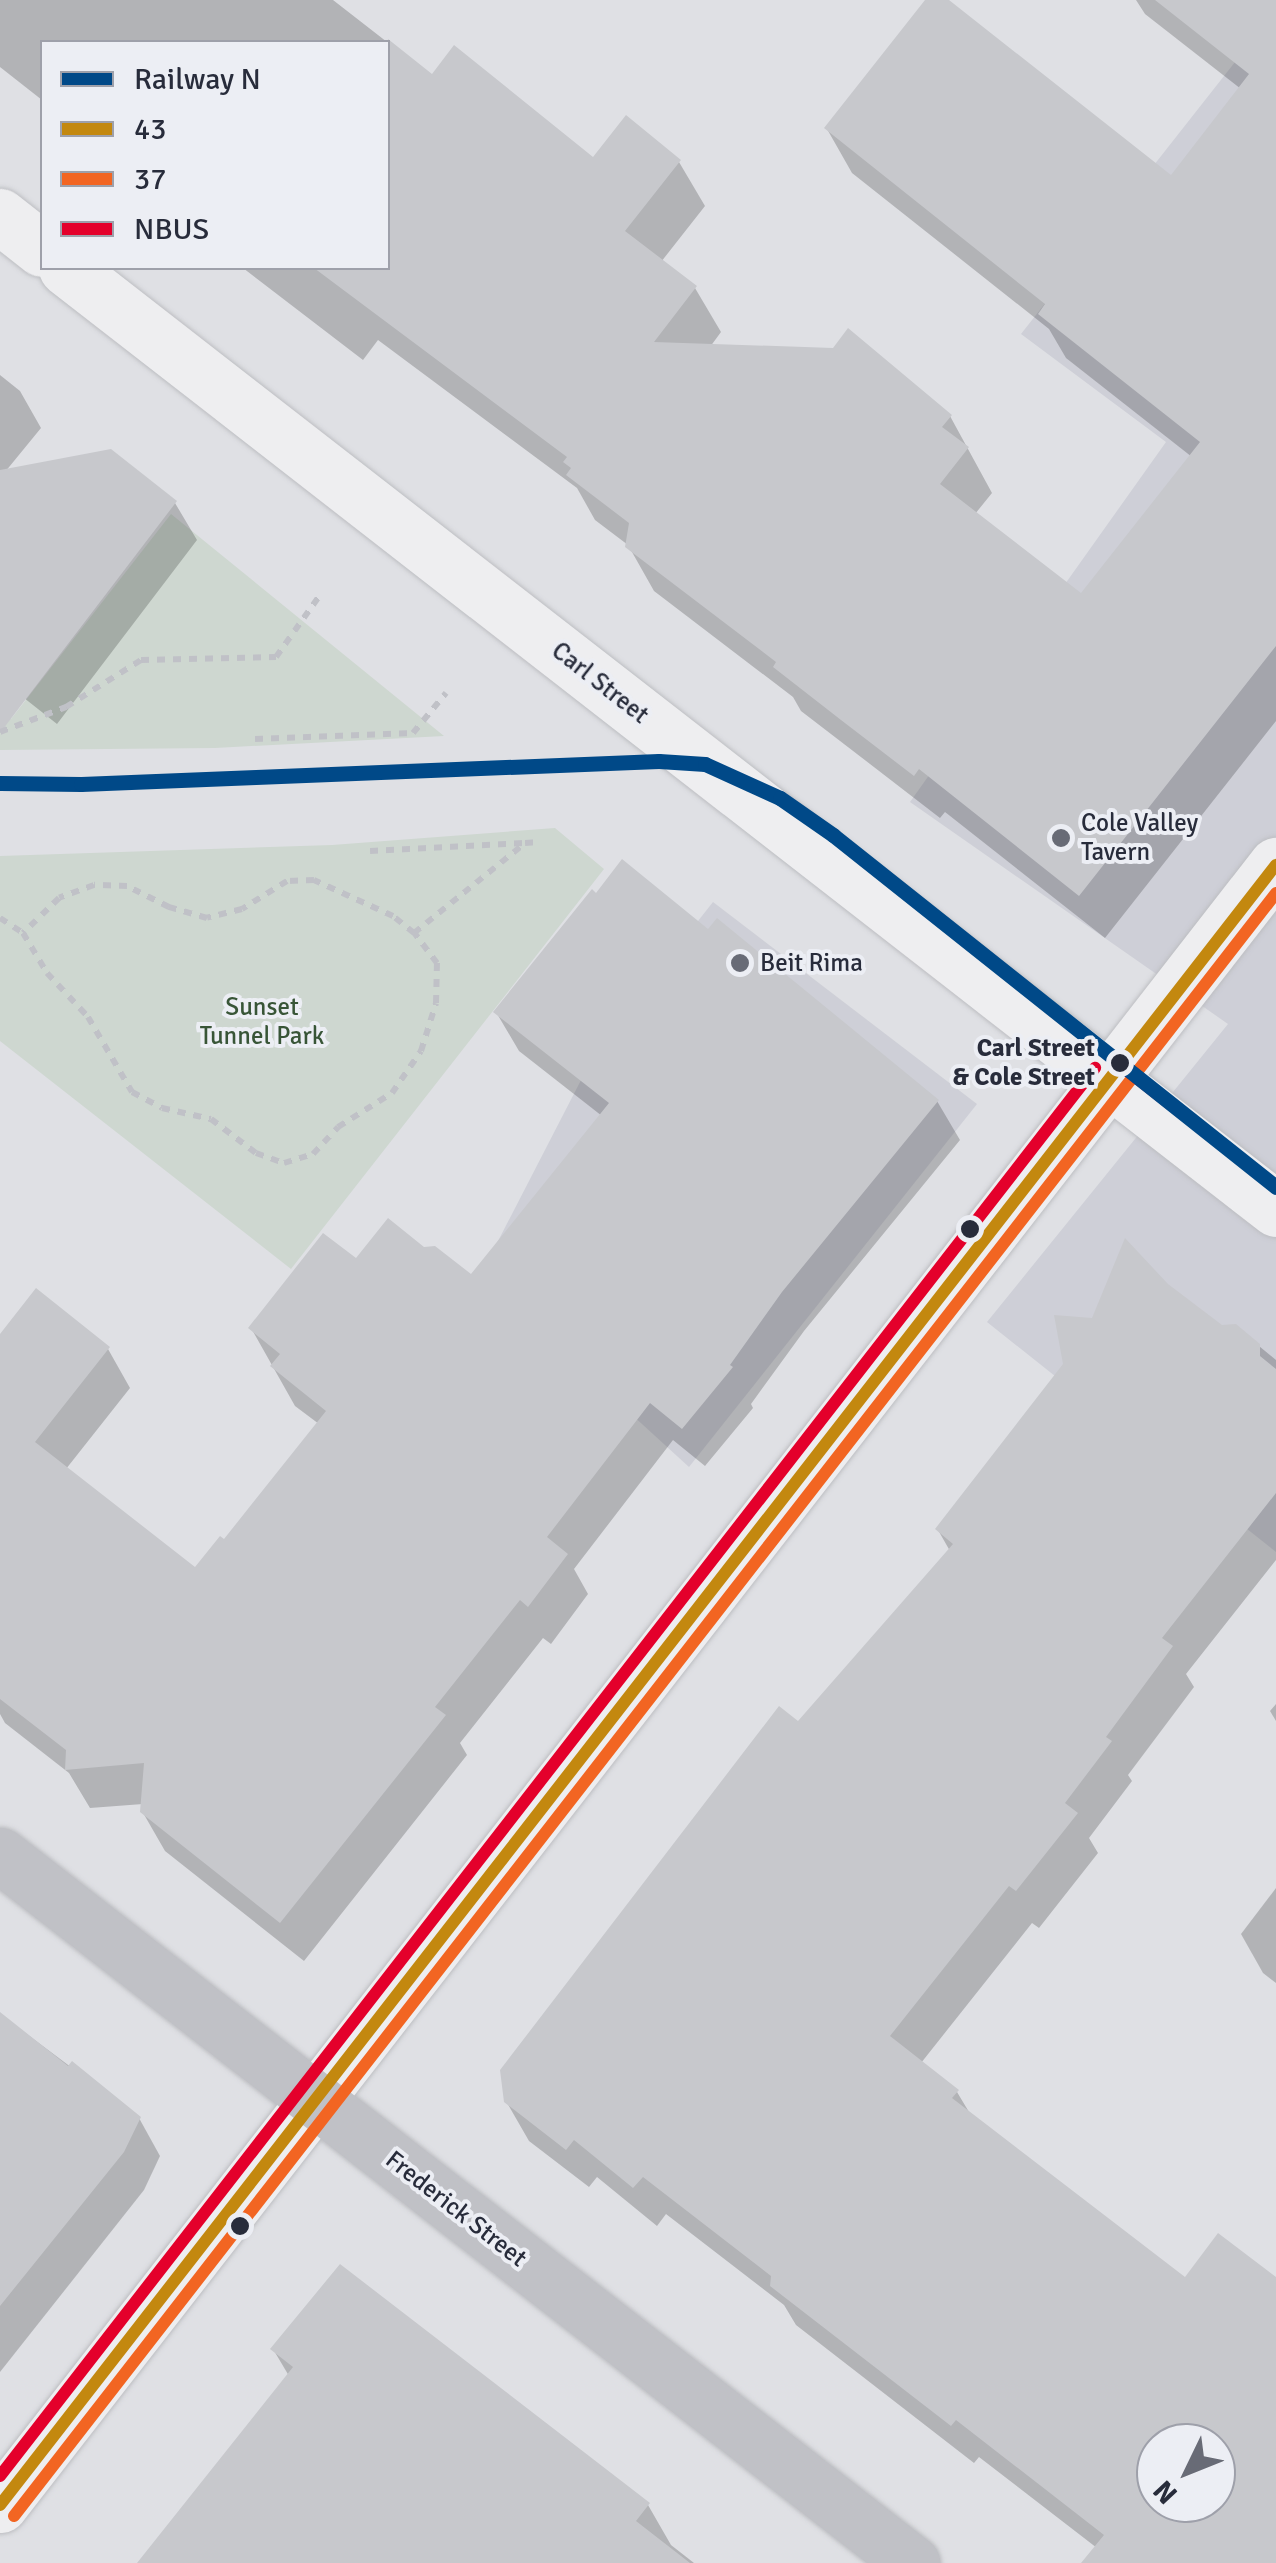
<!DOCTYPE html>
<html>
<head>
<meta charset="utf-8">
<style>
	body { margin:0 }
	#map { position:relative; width:1276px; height:2563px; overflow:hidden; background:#dfe0e4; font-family:Signika,sans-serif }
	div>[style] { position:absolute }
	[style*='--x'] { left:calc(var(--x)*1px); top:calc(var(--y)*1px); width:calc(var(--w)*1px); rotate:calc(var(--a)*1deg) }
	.built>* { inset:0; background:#cecfd7 }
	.green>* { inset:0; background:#ced7d0 }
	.shadow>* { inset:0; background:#0003 }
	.building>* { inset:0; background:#c7c8cc }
	.path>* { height:6px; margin-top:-3px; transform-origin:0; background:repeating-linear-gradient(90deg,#c0c1c7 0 8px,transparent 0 16px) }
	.roads { filter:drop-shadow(0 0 2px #bdbec2) drop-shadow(0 0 2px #bdbec2) }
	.street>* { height:55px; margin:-27.5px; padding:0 27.5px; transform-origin:27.5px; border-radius:27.5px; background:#eeeef0 }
	.secondary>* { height:55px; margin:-27.5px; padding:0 27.5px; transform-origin:27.5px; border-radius:27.5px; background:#c0c1c6 }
	.bus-1>* { height:12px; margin:-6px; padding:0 6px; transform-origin:6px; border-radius:6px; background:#c3880f }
	.bus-2>* { height:12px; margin:-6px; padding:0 6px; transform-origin:6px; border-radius:6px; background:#f26522 }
	.bus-3>* { height:12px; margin:-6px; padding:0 6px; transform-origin:6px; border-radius:6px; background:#e4002b }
	.rail-1>* { height:15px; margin:-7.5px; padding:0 7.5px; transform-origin:7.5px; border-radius:7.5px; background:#004988 }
	.dots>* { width:28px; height:28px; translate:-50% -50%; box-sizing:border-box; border:5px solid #eceef4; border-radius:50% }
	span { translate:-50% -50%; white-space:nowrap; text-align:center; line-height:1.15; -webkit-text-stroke:8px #eceef4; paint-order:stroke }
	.street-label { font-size:25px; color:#282c3b }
	.poi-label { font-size:25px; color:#282c3b }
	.left { translate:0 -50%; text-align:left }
	.park-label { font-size:25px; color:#385537 }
	.stop-label { font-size:25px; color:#282c3b; font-weight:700 }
	.right { translate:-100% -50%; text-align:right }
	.legend { position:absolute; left:40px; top:40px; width:350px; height:230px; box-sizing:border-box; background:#eceef4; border:2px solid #9ea0aa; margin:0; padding:12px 18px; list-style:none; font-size:30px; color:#282c3b }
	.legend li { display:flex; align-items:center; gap:20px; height:50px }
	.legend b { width:50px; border:2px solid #9ea0aa }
	.north { position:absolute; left:1136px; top:2423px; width:100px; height:100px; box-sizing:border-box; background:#eceef4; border:2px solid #9ea0aa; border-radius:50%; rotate:227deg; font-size:28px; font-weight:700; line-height:40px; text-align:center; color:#282c3b }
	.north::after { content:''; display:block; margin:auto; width:35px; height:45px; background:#686b76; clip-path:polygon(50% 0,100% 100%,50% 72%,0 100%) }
</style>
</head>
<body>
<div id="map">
	<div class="built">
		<i style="clip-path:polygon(1276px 10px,1276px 1552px,987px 1322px,1228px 1024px,910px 802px,1166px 442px,1021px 334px)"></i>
		<i style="clip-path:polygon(713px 902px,977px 1104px,689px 1467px,480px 1276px,597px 1049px)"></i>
	</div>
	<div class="green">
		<i style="clip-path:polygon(171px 514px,444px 736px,215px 748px,0 750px,0 717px,11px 719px)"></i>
		<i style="clip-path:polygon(555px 828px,604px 869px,291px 1269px,0 1041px,0 856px,332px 845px)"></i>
	</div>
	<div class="shadow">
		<i style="clip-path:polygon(0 0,333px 0,432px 77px,593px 160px,679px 162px,705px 206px,661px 262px,695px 288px,721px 332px,710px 347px,950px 416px,992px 493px,975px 514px,1082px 596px,1192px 457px,1066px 358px,1049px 329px,852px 173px,827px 129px,928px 0,945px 0,1171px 179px,1241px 89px,1145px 14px,1136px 0,1276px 0,1276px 721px,1105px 938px,945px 812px,940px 818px,870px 764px,801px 711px,793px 697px,654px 591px,628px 545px,595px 520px,577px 488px,378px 340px,363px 360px,243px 268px,388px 268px,388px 42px,42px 42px,42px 100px,0 67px)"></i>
		<i style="clip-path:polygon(0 375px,20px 391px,41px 428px,5px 472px,175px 503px,197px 540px,57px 724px,0 679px)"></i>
		<i style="clip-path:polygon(708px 933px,937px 1101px,960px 1140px,804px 1331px,751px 1404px,753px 1408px,705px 1466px,673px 1440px,574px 1569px,588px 1594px,551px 1644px,543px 1638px,460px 1743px,467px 1755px,304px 1961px,165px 1851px,142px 1811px,143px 1804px,90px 1808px,69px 1773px,5px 1723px,0 1714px,0 1338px,108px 1349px,130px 1388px,66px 1469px,196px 1570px,224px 1543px,319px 1424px,295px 1406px,251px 1328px,356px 1261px,424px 1250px,471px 1277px,602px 1116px,519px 1051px,496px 1012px)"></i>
		<i style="clip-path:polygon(evenodd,1167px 1285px,1222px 1328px,1236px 1327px,1276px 1360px,1276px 1560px,1186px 1674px,1194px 1687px,1128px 1775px,1132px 1781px,1089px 1838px,1098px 1853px,1039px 1928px,1032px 1923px,921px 2063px,957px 2092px,972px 2117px,1185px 2281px,1276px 2288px,1276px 2563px,1106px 2563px,1097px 2548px,979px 2457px,974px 2463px,796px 2325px,784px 2305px,666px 2214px,657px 2226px,597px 2177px,589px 2187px,529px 2141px,506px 2101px,799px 1725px,950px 1551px,938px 1530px,1065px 1364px,1094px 1321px,1167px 1285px,1156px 2443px,1216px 2443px,1216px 2503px,1156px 2503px,1156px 2443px)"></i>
		<i style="clip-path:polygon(1276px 1704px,1276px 1721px,1270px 1711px)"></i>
		<i style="clip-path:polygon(1276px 1888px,1276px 1983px,1263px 1973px,1241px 1934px)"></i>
		<i style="clip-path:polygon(0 2014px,139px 2118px,160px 2156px,144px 2190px,0 2372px)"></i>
		<i style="clip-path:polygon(273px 2349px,648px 2505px,671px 2545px,694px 2563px,141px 2563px,289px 2376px)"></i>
	</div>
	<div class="building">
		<i style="clip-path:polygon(925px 0,949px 0,1171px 175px,1249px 74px,1155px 0,1276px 0,1276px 646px,1079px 896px,919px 769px,914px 776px,841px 720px,773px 667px,776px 662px,625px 547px,629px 523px,566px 475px,571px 468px,563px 462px,567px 457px,314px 268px,388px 268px,388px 39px,432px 74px,454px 45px,593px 157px,626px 115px,681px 160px,625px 231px,697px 286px,654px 342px,833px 348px,848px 328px,952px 415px,942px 427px,969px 447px,940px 484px,1081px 593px,1200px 442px,1038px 314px,1045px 304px,824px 128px)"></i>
		<i style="clip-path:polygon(111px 449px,177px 501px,0 733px,0 470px)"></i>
		<i style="clip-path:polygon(622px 859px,708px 929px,717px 918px,939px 1100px,782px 1292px,730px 1365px,733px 1367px,682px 1429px,650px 1403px,547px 1537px,568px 1554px,528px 1607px,520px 1600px,435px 1707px,446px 1715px,280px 1923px,140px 1812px,144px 1763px,65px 1770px,66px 1750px,0 1699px,0 1334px,36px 1288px,110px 1347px,35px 1442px,195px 1567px,220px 1536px,224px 1539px,326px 1411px,270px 1366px,280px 1354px,248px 1328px,323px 1233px,356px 1258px,388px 1218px,424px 1247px,435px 1246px,471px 1274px,609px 1103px,493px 1012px,592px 889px,596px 893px)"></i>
		<i style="clip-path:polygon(evenodd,1125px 1238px,1168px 1284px,1222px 1325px,1236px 1324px,1260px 1344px,1260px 1356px,1276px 1369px,1276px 1493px,1162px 1638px,1173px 1646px,1106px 1737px,1112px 1741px,1065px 1803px,1078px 1813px,1016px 1891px,1009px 1886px,890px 2036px,959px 2090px,952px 2098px,1185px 2277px,1218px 2233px,1276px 2277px,1276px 2563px,1081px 2563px,1104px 2535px,956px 2420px,951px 2426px,770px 2286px,771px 2276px,643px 2177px,633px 2188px,574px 2140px,566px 2150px,504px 2102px,500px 2070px,779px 1706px,798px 1721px,953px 1544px,935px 1529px,1063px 1364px,1054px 1315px,1092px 1318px,1125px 1238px,1156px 2443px,1216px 2443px,1216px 2503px,1156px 2503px,1156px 2443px)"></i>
		<i style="clip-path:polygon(0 2012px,68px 2066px,72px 2061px,141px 2117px,124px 2152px,0 2306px)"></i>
		<i style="clip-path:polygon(340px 2264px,650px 2503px,636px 2521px,690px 2563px,137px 2563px,293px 2367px,270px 2349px)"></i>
	</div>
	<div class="path">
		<i style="--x:0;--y:732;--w:71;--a:-20.7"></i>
		<i style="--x:66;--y:707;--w:89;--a:-32.1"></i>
		<i style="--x:141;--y:660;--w:135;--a:-1.3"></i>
		<i style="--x:276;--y:657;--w:76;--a:-54.6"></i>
		<i style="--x:255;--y:739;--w:158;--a:-2.2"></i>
		<i style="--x:413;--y:733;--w:52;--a:-50.5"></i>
		<i style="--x:370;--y:851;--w:154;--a:-3"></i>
		<i style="--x:0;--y:918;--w:27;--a:33"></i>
		<i style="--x:23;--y:933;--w:47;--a:59"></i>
		<i style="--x:47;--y:973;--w:60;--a:47"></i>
		<i style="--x:88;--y:1017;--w:87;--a:59.6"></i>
		<i style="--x:132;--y:1092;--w:34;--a:28"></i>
		<i style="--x:162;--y:1108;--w:50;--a:12.7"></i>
		<i style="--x:211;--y:1119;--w:56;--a:37.1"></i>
		<i style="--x:256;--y:1153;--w:30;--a:20"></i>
		<i style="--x:284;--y:1163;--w:30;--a:-17"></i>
		<i style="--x:313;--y:1154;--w:37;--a:-47"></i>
		<i style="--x:338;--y:1127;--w:64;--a:-32.2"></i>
		<i style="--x:392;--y:1093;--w:51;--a:-55.4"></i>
		<i style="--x:421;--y:1051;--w:50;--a:-72.6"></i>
		<i style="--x:436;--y:1003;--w:40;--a:-88.6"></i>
		<i style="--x:437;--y:963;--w:38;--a:-127"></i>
		<i style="--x:414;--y:933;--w:27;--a:-141"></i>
		<i style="--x:393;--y:916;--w:87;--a:-155.5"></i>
		<i style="--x:314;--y:880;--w:27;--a:178"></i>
		<i style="--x:287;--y:881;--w:53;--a:148.1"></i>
		<i style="--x:242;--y:909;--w:36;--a:166"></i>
		<i style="--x:207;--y:918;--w:40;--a:-164"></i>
		<i style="--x:169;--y:907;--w:47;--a:-153.4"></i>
		<i style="--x:127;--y:886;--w:33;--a:-178"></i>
		<i style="--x:94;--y:885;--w:37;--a:160"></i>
		<i style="--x:59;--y:898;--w:50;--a:135.8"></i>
		<i style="--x:414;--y:933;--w:143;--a:-39"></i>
		<i style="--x:525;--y:843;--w:14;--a:-4"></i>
	</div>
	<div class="roads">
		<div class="street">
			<i style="--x:0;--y:216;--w:53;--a:38.2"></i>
			<i style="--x:66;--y:268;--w:1533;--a:37.87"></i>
			<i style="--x:0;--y:2505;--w:2078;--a:-52.12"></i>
		</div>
		<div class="secondary">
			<i style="--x:0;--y:1855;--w:1155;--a:37.82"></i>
		</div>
	</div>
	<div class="bus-1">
		<i style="--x:0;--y:2505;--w:2078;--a:-52.12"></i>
	</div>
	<div class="bus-2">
		<i style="--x:14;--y:2516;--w:2056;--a:-52.13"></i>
	</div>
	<div class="bus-3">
		<i style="--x:1120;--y:1065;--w:198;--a:38"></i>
		<i style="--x:0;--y:2476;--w:1784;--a:-52.13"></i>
	</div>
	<div class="rail-1">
		<i style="--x:0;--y:783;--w:81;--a:0.7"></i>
		<i style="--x:81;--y:784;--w:578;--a:-2.28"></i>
		<i style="--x:659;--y:761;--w:46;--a:3.7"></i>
		<i style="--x:705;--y:764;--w:82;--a:24.4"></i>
		<i style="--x:780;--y:798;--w:65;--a:34.9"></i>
		<i style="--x:833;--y:835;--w:566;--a:38.47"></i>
	</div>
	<div class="dots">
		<i style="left:1061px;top:838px;background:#686b76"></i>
		<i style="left:740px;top:963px;background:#686b76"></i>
		<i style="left:1120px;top:1063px;background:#282c3b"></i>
		<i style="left:970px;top:1229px;background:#282c3b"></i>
		<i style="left:240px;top:2226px;background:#282c3b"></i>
	</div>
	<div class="street-label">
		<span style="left:600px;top:683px;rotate:38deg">Carl Street</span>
		<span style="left:456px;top:2209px;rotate:38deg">Frederick Street</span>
	</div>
	<div class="poi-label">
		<span class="left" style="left:1081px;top:838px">Cole Valley<br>Tavern</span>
		<span class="left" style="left:760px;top:963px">Beit Rima</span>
	</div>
	<div class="park-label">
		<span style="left:262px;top:1022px">Sunset<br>Tunnel Park</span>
	</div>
	<div class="stop-label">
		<span class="right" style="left:1095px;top:1063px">Carl Street<br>&amp; Cole Street</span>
	</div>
	<ul class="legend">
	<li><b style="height:12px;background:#004988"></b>Railway N</li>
	<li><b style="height:12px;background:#c3880f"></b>43</li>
	<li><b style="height:12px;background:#f26522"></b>37</li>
	<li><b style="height:12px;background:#e4002b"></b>NBUS</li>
	</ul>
	<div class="north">N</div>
</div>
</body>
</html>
